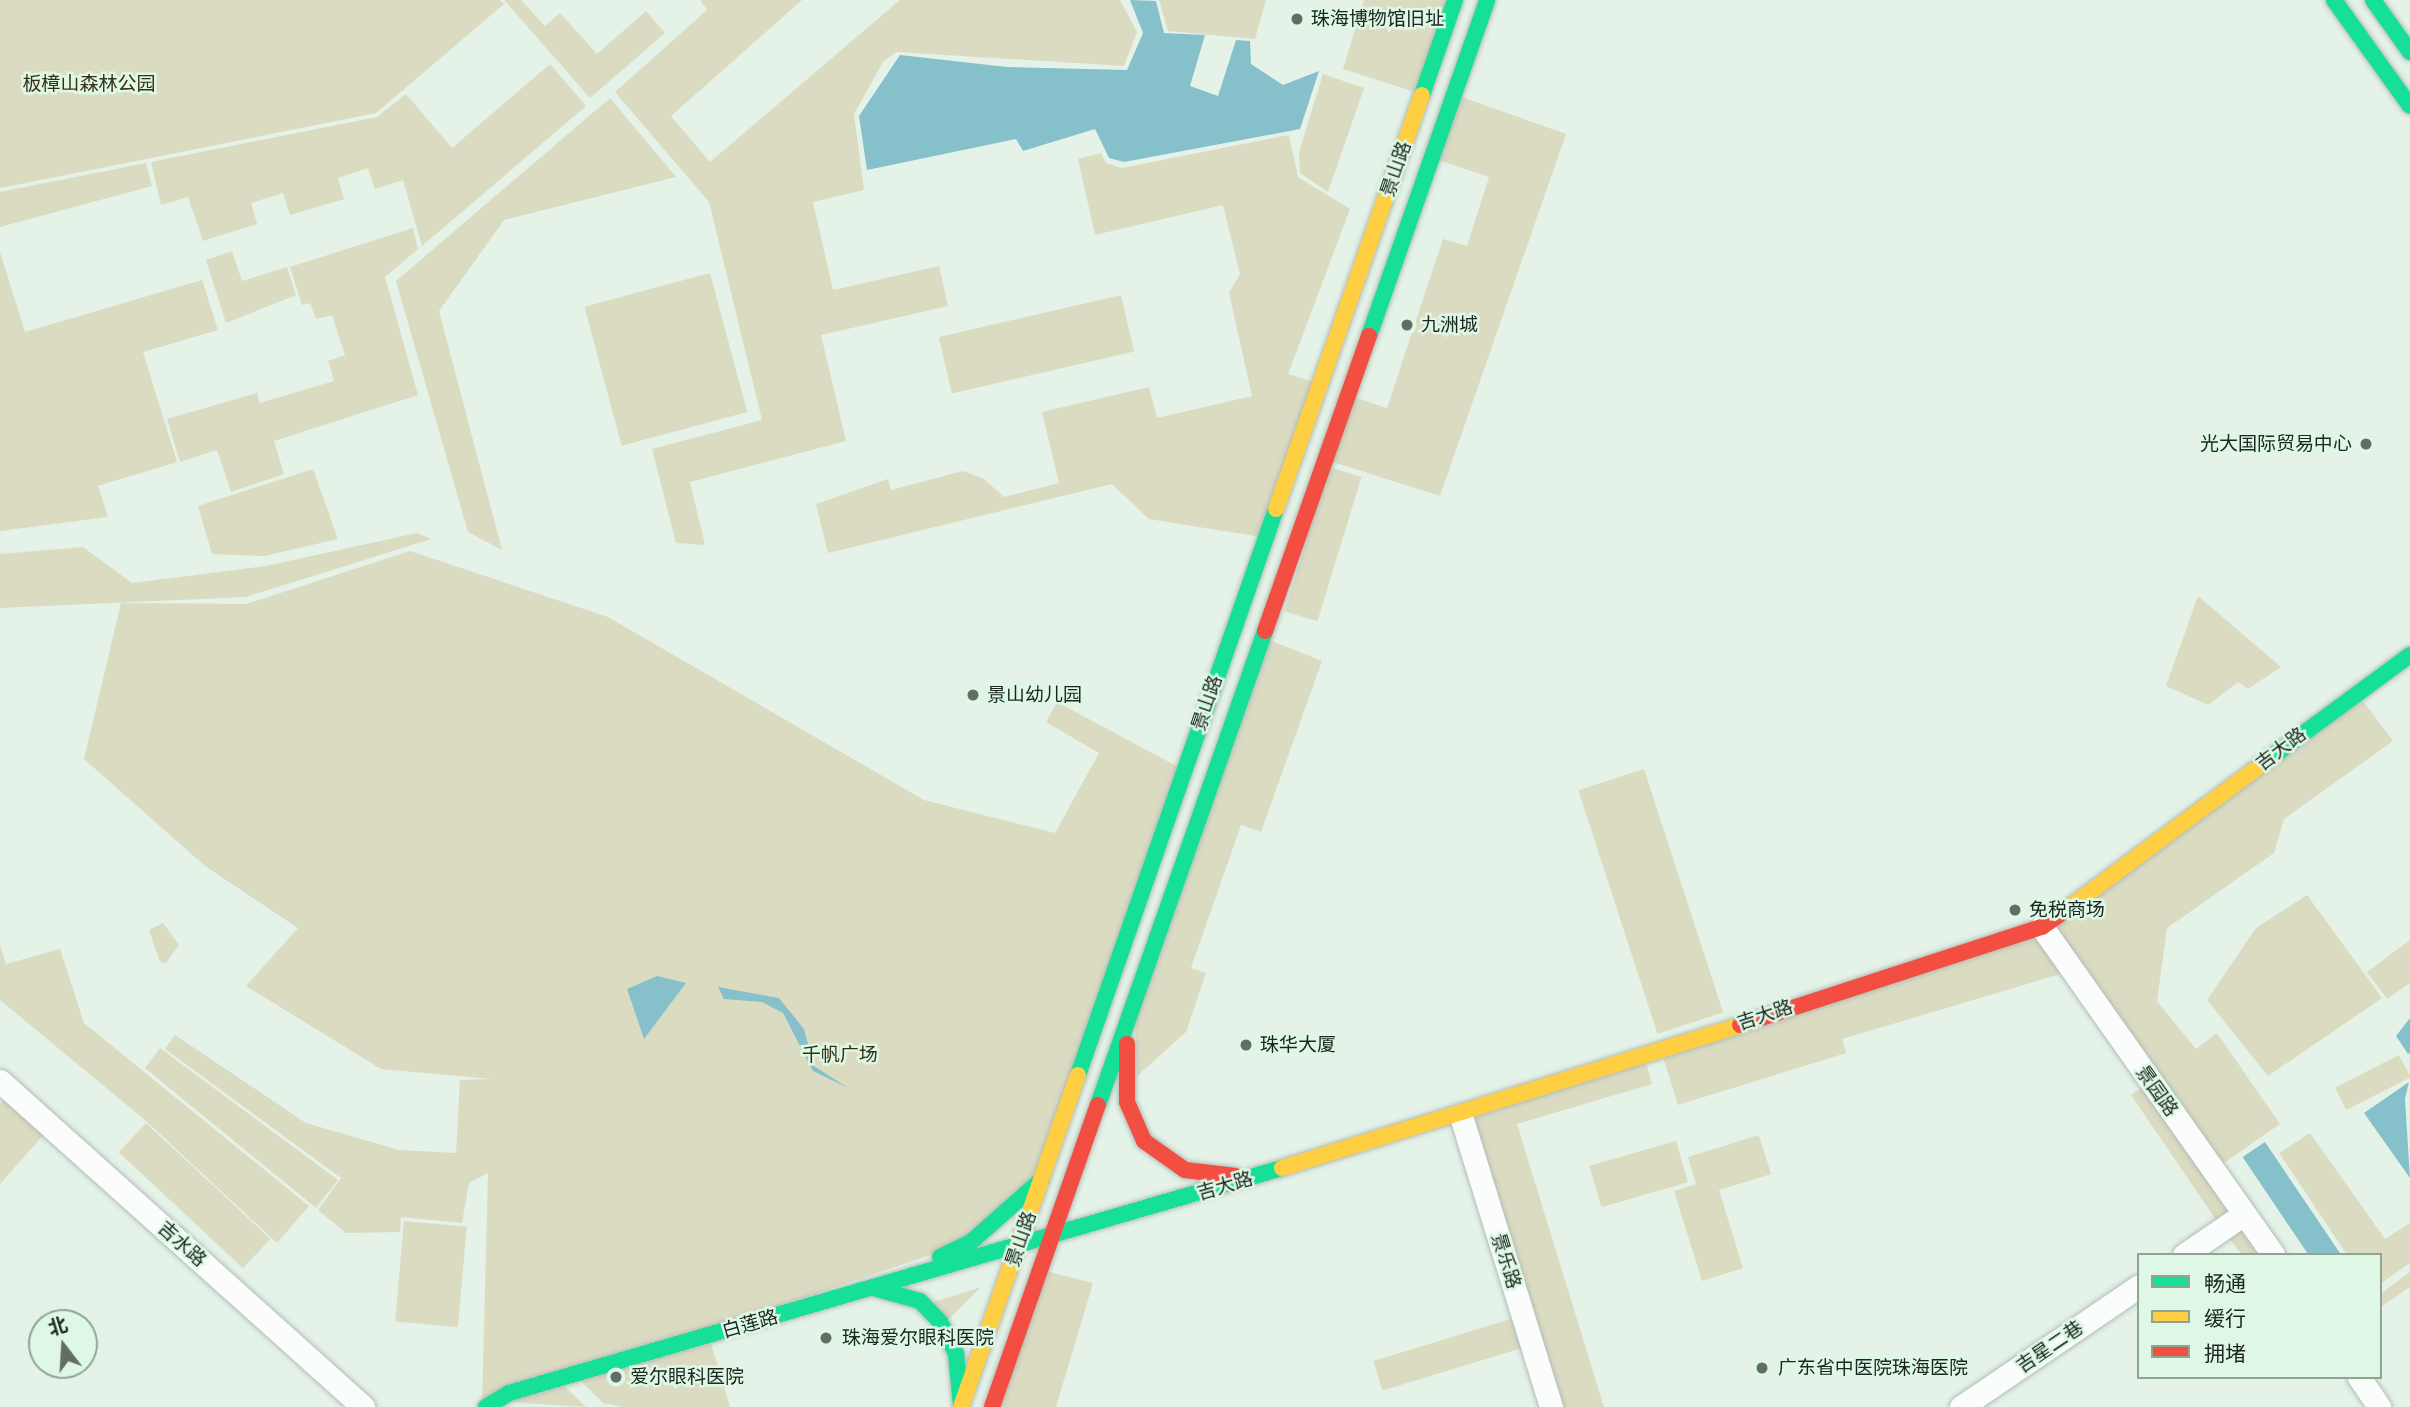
<!DOCTYPE html>
<html>
<head>
<meta charset="utf-8">
<style>
	body { margin:0 }
	#map { position:relative; width:2410px; height:1407px; overflow:hidden; background:#e4f2e8; font-family:"Asap Condensed","Noto Sans SC",sans-serif }
	div>[style] { position:absolute }
	[style*='--x'] { left:calc(var(--x)*1px); top:calc(var(--y)*1px); width:calc(var(--w)*1px); rotate:calc(var(--a)*1deg) }
	.green>* { inset:0; background:#dbdbc2; transform-origin:0 0 }
	.water>* { inset:0; background:#86c1cb; transform-origin:0 0 }
	.roads { filter:drop-shadow(0 0 2px #b2bdb5) drop-shadow(0 0 2px #b2bdb5) }
	.street>* { height:23px; margin:-11.5px; padding:0 11.5px; transform-origin:11.5px; border-radius:11.5px; background:#fbfdfc }
	.fast>* { height:16px; margin:-8px; padding:0 8px; transform-origin:8px; border-radius:8px; background:#16e098 }
	.slow>* { height:16px; margin:-8px; padding:0 8px; transform-origin:8px; border-radius:8px; background:#ffcf43 }
	.jam>* { height:16px; margin:-8px; padding:0 8px; transform-origin:8px; border-radius:8px; background:#f24e42 }
	.dots>* { width:19px; height:19px; translate:-50% -50%; box-sizing:border-box; border:4px solid #def8e5; border-radius:50% }
	span { translate:-50% -50%; white-space:nowrap; text-align:center; line-height:1.15; -webkit-text-stroke:5px #def8e5; paint-order:stroke }
	.poi-label { font-size:19px; color:#1c251f }
	.left { translate:0 -50%; text-align:left }
	.right { translate:-100% -50%; text-align:right }
	.park-label { font-size:19px; color:#362f13 }
	.street-label { font-size:19px; color:#1c251f }
	.legend { position:absolute; left:2137px; top:1253px; width:245px; height:126px; box-sizing:border-box; background:#def8e5; border:2px solid #90a496; margin:0; padding:9px 12px; list-style:none; font-size:21px; color:#1c251f }
	.legend li { display:flex; align-items:center; gap:14px; height:35px }
	.legend b { width:35px; border:2px solid #90a496 }
	.north { position:absolute; left:28px; top:1309px; width:70px; height:70px; box-sizing:border-box; background:#def8e5; border:2px solid #90a496; border-radius:50%; rotate:343deg; font-size:19px; font-weight:700; line-height:28px; text-align:center; color:#1c251f }
	.north::after { content:''; display:block; margin:auto; width:24px; height:32px; background:#626d65; clip-path:polygon(50% 0,100% 100%,50% 72%,0 100%) }
</style>
</head>
<body>
<div id="map">
	<div class="green">
		<i style="clip-path:polygon(0 0,500px 0,504px 4px,376px 113px,0 188px)"></i>
		<i style="clip-path:polygon(504px 0,521px 0,545px 26px,560px 13px,597px 54px,646px 11px,665px 33px,590px 98px)"></i>
		<i style="clip-path:polygon(700px 0,802px 0,671px 116px,710px 162px,900px 0,1120px 0,1137px 32px,1124px 66px,896px 52px,883px 62px,854px 114px,864px 190px,813px 202px,833px 290px,939px 266px,948px 306px,821px 335px,846px 441px,690px 482px,705px 545px,676px 543px,652px 449px,762px 420px,709px 202px,615px 92px,707px 10px)"></i>
		<i style="clip-path:polygon(1159px 0,1266px 0,1255px 39px,1168px 31px)"></i>
		<i style="clip-path:polygon(1364px 0,1449px 0,1415px 92px,1343px 69px)"></i>
		<i style="clip-path:polygon(550px 64px,586px 106px,422px 246px,403px 180px,375px 189px,368px 168px,338px 178px,344px 199px,290px 215px,283px 193px,251px 203px,257px 224px,203px 241px,188px 197px,161px 205px,151px 162px,377px 117px,406px 94px,452px 148px)"></i>
		<i style="clip-path:polygon(1323px 74px,1364px 88px,1328px 192px,1300px 173px,1299px 152px)"></i>
		<i style="clip-path:polygon(1459px 96px,1566px 134px,1440px 496px,1333px 462px,1353px 397px,1387px 408px,1443px 239px,1467px 246px,1489px 177px,1435px 159px)"></i>
		<i style="clip-path:polygon(610px 98px,676px 177px,504px 220px,439px 311px,502px 550px,468px 532px,396px 281px)"></i>
		<i style="clip-path:polygon(1289px 135px,1298px 177px,1350px 209px,1288px 374px,1317px 383px,1261px 537px,1149px 519px,1112px 484px,828px 553px,816px 504px,888px 479px,891px 490px,963px 471px,984px 479px,1004px 497px,1059px 483px,1042px 412px,1149px 387px,1157px 418px,1252px 396px,1229px 293px,1240px 274px,1223px 205px,1095px 235px,1078px 159px,1101px 153px,1106px 163px,1122px 168px)"></i>
		<i style="clip-path:polygon(146px 163px,152px 186px,0 227px,0 192px)"></i>
		<i style="clip-path:polygon(413px 228px,418px 249px,385px 277px,418px 395px,274px 441px,284px 474px,231px 492px,217px 450px,180px 462px,167px 419px,257px 393px,260px 403px,334px 381px,328px 361px,345px 355px,332px 315px,316px 319px,310px 303px,302px 305px,290px 267px)"></i>
		<i style="clip-path:polygon(232px 251px,242px 281px,287px 267px,296px 295px,226px 323px,206px 260px)"></i>
		<i style="clip-path:polygon(0 252px,25px 332px,202px 280px,218px 330px,143px 352px,177px 462px,98px 486px,108px 517px,0 531px)"></i>
		<i style="left:710px;top:273px;width:144px;height:130px;rotate:75deg"></i>
		<i style="left:1121px;top:295px;width:58px;height:187px;rotate:77deg"></i>
		<i style="left:1329px;top:467px;width:34px;height:151px;rotate:17deg"></i>
		<i style="clip-path:polygon(313px 469px,338px 539px,264px 556px,212px 554px,198px 506px)"></i>
		<i style="clip-path:polygon(417px 533px,431px 539px,246px 597px,0 608px,0 554px,83px 547px,132px 583px,266px 566px)"></i>
		<i style="clip-path:polygon(410px 551px,608px 617px,924px 800px,1055px 833px,1099px 753px,1046px 722px,1057px 702px,1180px 768px,1042px 1172px,968px 1242px,482px 1407px,488px 1173px,469px 1183px,462px 1223px,401px 1217px,400px 1232px,346px 1233px,318px 1210px,341px 1178px,165px 1049px,175px 1035px,306px 1123px,399px 1150px,456px 1153px,460px 1080px,491px 1079px,381px 1069px,246px 986px,298px 928px,205px 866px,84px 759px,121px 603px,246px 604px)"></i>
		<i style="clip-path:polygon(2198px 596px,2281px 667px,2248px 689px,2238px 682px,2208px 705px,2166px 686px)"></i>
		<i style="clip-path:polygon(1267px 639px,1322px 661px,1261px 832px,1241px 825px,1191px 968px,1206px 973px,1186px 1032px,1137px 1076px,1135px 1019px)"></i>
		<i style="clip-path:polygon(2360px 697px,2393px 741px,2284px 819px,2274px 853px,2167px 928px,2157px 1001px,2196px 1049px,2217px 1033px,2280px 1124px,2218px 1167px,2050px 929px)"></i>
		<i style="left:1644px;top:769px;width:256px;height:69px;rotate:72deg"></i>
		<i style="clip-path:polygon(2307px 895px,2382px 998px,2268px 1076px,2207px 1000px,2256px 928px)"></i>
		<i style="clip-path:polygon(163px 923px,179px 945px,166px 963px,160px 962px,149px 930px)"></i>
		<i style="clip-path:polygon(2039px 935px,2064px 973px,1842px 1039px,1846px 1053px,1678px 1105px,1663px 1057px)"></i>
		<i style="clip-path:polygon(2410px 940px,2410px 983px,2387px 999px,2367px 972px)"></i>
		<i style="clip-path:polygon(0 946px,6px 964px,60px 949px,84px 1023px,309px 1206px,277px 1243px,145px 1120px,0 1000px)"></i>
		<i style="clip-path:polygon(160px 1048px,338px 1180px,316px 1208px,145px 1068px)"></i>
		<i style="left:2399px;top:1055px;width:25px;height:72px;rotate:63deg"></i>
		<i style="clip-path:polygon(1646px 1062px,1652px 1084px,1517px 1124px,1604px 1407px,1557px 1407px,1470px 1119px)"></i>
		<i style="clip-path:polygon(2147px 1084px,2267px 1255px,2242px 1255px,2225px 1233px,2131px 1095px)"></i>
		<i style="clip-path:polygon(7px 1096px,47px 1131px,0 1184px,0 1104px)"></i>
		<i style="left:146px;top:1123px;width:170px;height:40px;rotate:43deg"></i>
		<i style="clip-path:polygon(2310px 1133px,2385px 1239px,2410px 1223px,2410px 1263px,2380px 1284px,2380px 1255px,2347px 1255px,2279px 1153px)"></i>
		<i style="clip-path:polygon(1759px 1135px,1771px 1174px,1719px 1190px,1743px 1268px,1702px 1281px,1674px 1191px,1696px 1184px,1688px 1157px)"></i>
		<i style="left:1676px;top:1141px;width:43px;height:90px;rotate:74deg"></i>
		<i style="left:404px;top:1221px;width:63px;height:101px;rotate:5deg"></i>
		<i style="clip-path:polygon(1042px 1270px,1093px 1283px,1056px 1407px,996px 1407px)"></i>
		<i style="clip-path:polygon(2410px 1272px,2410px 1287px,2382px 1306px,2380px 1294px)"></i>
		<i style="clip-path:polygon(981px 1287px,948px 1320px,928px 1304px)"></i>
		<i style="left:1514px;top:1318px;width:31px;height:147px;rotate:73deg"></i>
		<i style="clip-path:polygon(711px 1343px,730px 1407px,622px 1407px,603px 1403px,579px 1379px)"></i>
		<i style="clip-path:polygon(562px 1384px,586px 1407px,507px 1402px)"></i>
	</div>
	<div class="water">
		<i style="clip-path:polygon(1130px 0,1156px 1px,1164px 33px,1205px 35px,1190px 86px,1218px 96px,1236px 40px,1250px 41px,1251px 64px,1283px 85px,1319px 71px,1300px 129px,1124px 162px,1109px 158px,1095px 129px,1023px 151px,1016px 139px,867px 170px,859px 116px,900px 55px,1007px 67px,1127px 70px,1143px 33px)"></i>
		<i style="clip-path:polygon(657px 976px,686px 983px,644px 1039px,627px 989px)"></i>
		<i style="clip-path:polygon(718px 987px,779px 998px,804px 1029px,814px 1066px,848px 1088px,813px 1071px,783px 1013px,762px 1002px,724px 999px)"></i>
		<i style="clip-path:polygon(2410px 1018px,2410px 1053px,2408px 1054px,2396px 1036px)"></i>
		<i style="clip-path:polygon(2409px 1082px,2405px 1099px,2410px 1178px,2364px 1113px)"></i>
		<i style="left:2265px;top:1142px;width:136px;height:27px;rotate:56deg"></i>
	</div>
	<div class="roads">
		<div class="street">
			<i style="--x:2042;--y:927;--w:401;--a:54.8"></i>
			<i style="--x:0;--y:1081;--w:488;--a:41.9"></i>
			<i style="--x:1461;--y:1116;--w:305;--a:72.8"></i>
			<i style="--x:2184;--y:1255;--w:73;--a:-34.3"></i>
			<i style="--x:2359;--y:1377;--w:36;--a:56"></i>
			<i style="--x:1961;--y:1407;--w:215;--a:-34.2"></i>
		</div>
		<div class="fast">
			<i style="--x:2334;--y:0;--w:130;--a:54.4"></i>
			<i style="--x:2373;--y:0;--w:64;--a:54.6"></i>
			<i style="--x:1422;--y:95;--w:101;--a:-70.8"></i>
			<i style="--x:1369;--y:336;--w:356;--a:-70.6"></i>
			<i style="--x:2258;--y:767;--w:189;--a:-36.4"></i>
			<i style="--x:1078;--y:1075;--w:600;--a:-70.72"></i>
			<i style="--x:1098;--y:1105;--w:503;--a:-70.59"></i>
			<i style="--x:940;--y:1257;--w:34;--a:-26"></i>
			<i style="--x:971;--y:1242;--w:94;--a:-41.5"></i>
			<i style="--x:877;--y:1289;--w:45;--a:15.6"></i>
			<i style="--x:920;--y:1301;--w:29;--a:46"></i>
			<i style="--x:940;--y:1322;--w:36;--a:63"></i>
			<i style="--x:956;--y:1354;--w:52;--a:84.5"></i>
			<i style="--x:486;--y:1407;--w:27;--a:-31"></i>
			<i style="--x:509;--y:1393;--w:805;--a:-16.23"></i>
		</div>
		<div class="slow">
			<i style="--x:1276;--y:509;--w:439;--a:-70.6"></i>
			<i style="--x:2059;--y:915;--w:248;--a:-36.6"></i>
			<i style="--x:1282;--y:1168;--w:480;--a:-17.3"></i>
			<i style="--x:961;--y:1407;--w:352;--a:-70.6"></i>
		</div>
		<div class="jam">
			<i style="--x:1265;--y:631;--w:313;--a:-70.6"></i>
			<i style="--x:1740;--y:1025;--w:318;--a:-18"></i>
			<i style="--x:2042;--y:927;--w:21;--a:-35"></i>
			<i style="--x:1127;--y:1044;--w:58;--a:90"></i>
			<i style="--x:1127;--y:1102;--w:43;--a:66.4"></i>
			<i style="--x:1144;--y:1141;--w:50;--a:35.3"></i>
			<i style="--x:1185;--y:1170;--w:51;--a:6.7"></i>
			<i style="--x:992;--y:1407;--w:320;--a:-70.7"></i>
		</div>
	</div>
	<div class="dots">
		<i style="left:1297px;top:19px;background:#626d65"></i>
		<i style="left:1407px;top:325px;background:#626d65"></i>
		<i style="left:2366px;top:444px;background:#626d65"></i>
		<i style="left:973px;top:695px;background:#626d65"></i>
		<i style="left:2015px;top:910px;background:#626d65"></i>
		<i style="left:1246px;top:1045px;background:#626d65"></i>
		<i style="left:826px;top:1338px;background:#626d65"></i>
		<i style="left:1762px;top:1368px;background:#626d65"></i>
		<i style="left:616px;top:1377px;background:#626d65"></i>
	</div>
	<div class="poi-label">
		<span class="left" style="left:1311px;top:19px">珠海博物馆旧址</span>
		<span class="left" style="left:1421px;top:325px">九洲城</span>
		<span class="right" style="left:2352px;top:444px">光大国际贸易中心</span>
		<span class="left" style="left:987px;top:695px">景山幼儿园</span>
		<span class="left" style="left:2029px;top:910px">免税商场</span>
		<span class="left" style="left:1260px;top:1045px">珠华大厦</span>
		<span class="left" style="left:842px;top:1338px">珠海爱尔眼科医院</span>
		<span class="left" style="left:1778px;top:1368px">广东省中医院珠海医院</span>
		<span class="left" style="left:630px;top:1377px">爱尔眼科医院</span>
	</div>
	<div class="park-label">
		<span style="left:89px;top:84px">板樟山森林公园</span>
		<span style="left:840px;top:1055px">千帆广场</span>
	</div>
	<div class="street-label">
		<span style="left:1396px;top:169px;rotate:-71deg">景山路</span>
		<span style="left:1207px;top:703px;rotate:-71deg">景山路</span>
		<span style="left:2281px;top:749px;rotate:-37deg">吉大路</span>
		<span style="left:1765px;top:1015px;rotate:-18deg">吉大路</span>
		<span style="left:2157px;top:1091px;rotate:55deg">景园路</span>
		<span style="left:1225px;top:1186px;rotate:-16deg">吉大路</span>
		<span style="left:1021px;top:1239px;rotate:-71deg">景山路</span>
		<span style="left:182px;top:1244px;rotate:42deg">吉水路</span>
		<span style="left:1506px;top:1261px;rotate:73deg">景乐路</span>
		<span style="left:750px;top:1324px;rotate:-16deg">白莲路</span>
		<span style="left:2050px;top:1347px;rotate:-34deg">吉星二巷</span>
	</div>
	<ul class="legend">
	<li><b style="height:9px;background:#16e098"></b>畅通</li>
	<li><b style="height:9px;background:#ffcf43"></b>缓行</li>
	<li><b style="height:9px;background:#f24e42"></b>拥堵</li>
	</ul>
	<div class="north">北</div>
</div>
</body>
</html>
